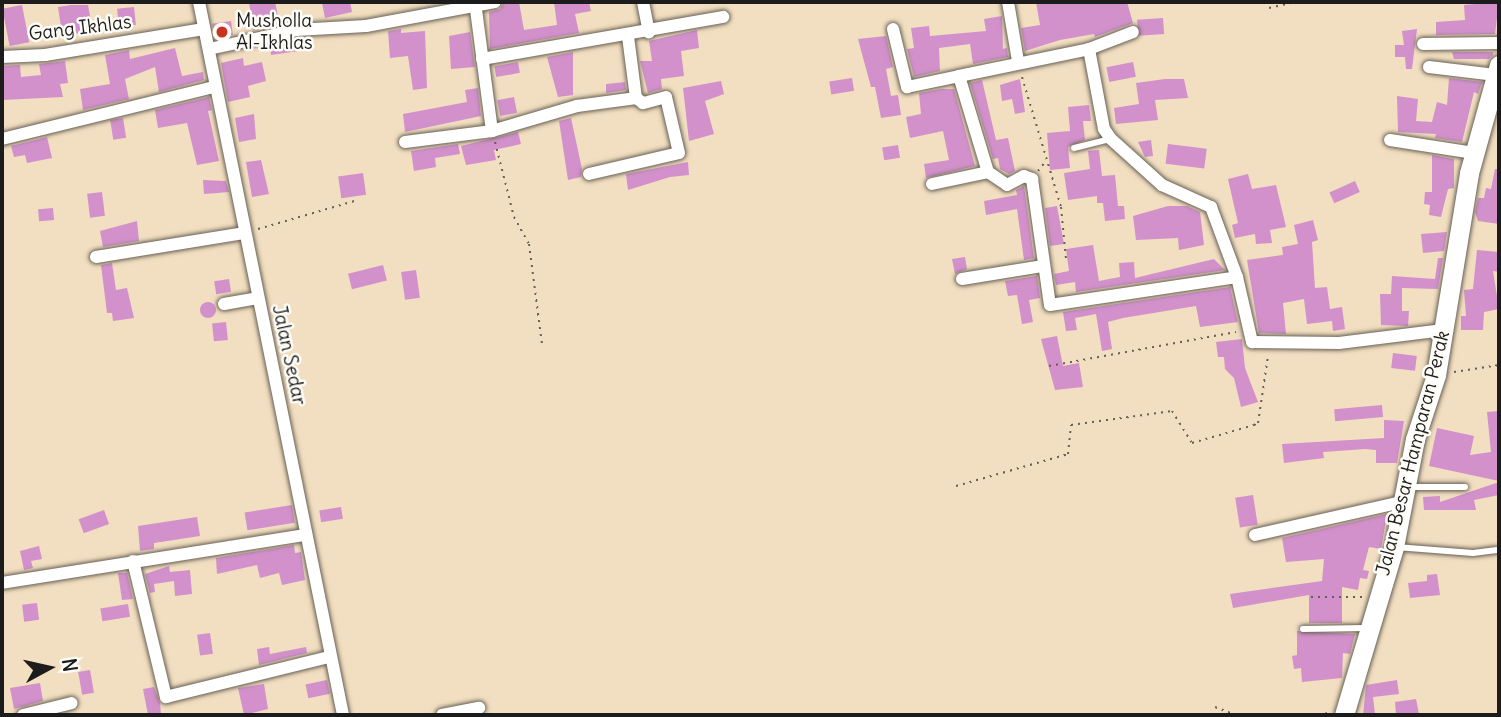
<!DOCTYPE html>
<html>
<head>
<meta charset="utf-8">
<style>
	body { margin:0 }
	#map { position:relative; width:1501px; height:717px; overflow:hidden; background:#f2dec0; font-family:Delius,sans-serif }
	div>[style] { position:absolute }
	[style*='--x'] { left:calc(var(--x)*1px); top:calc(var(--y)*1px); width:calc(var(--w)*1px); rotate:calc(var(--a)*1deg) }
	.building>* { inset:0; background:#d291cb; transform-origin:0 0 }
	.round { border-radius:50% }
	.path>* { height:2px; margin-top:-1px; transform-origin:0; background:repeating-linear-gradient(90deg,#676055 0 2px,transparent 0 7px) }
	.roads { filter:drop-shadow(0 0 2px #676055) drop-shadow(0 0 2px #676055) }
	.lane>* { height:6px; margin:-3px; padding:0 3px; transform-origin:3px; border-radius:3px; background:#fff }
	.street>* { height:12px; margin:-6px; padding:0 6px; transform-origin:6px; border-radius:6px; background:#fff }
	.primary>* { height:19px; margin:-9.5px; padding:0 9.5px; transform-origin:9.5px; border-radius:9.5px; background:#fff }
	.dots>* { width:19px; height:19px; translate:-50% -50%; box-sizing:border-box; border:4px solid #fdfcf7; border-radius:50% }
	span { translate:-50% -50%; white-space:nowrap; text-align:center; line-height:1.15; -webkit-text-stroke:5px #fdfcf7; paint-order:stroke }
	.poi-label { font-size:19px; color:#1c1c1c }
	.left { translate:0 -50%; text-align:left }
	.street-label { font-size:19px; color:#1c1c1c }
	.frame { position:absolute; inset:0; border:4px solid #1c1c1c; pointer-events:none }
	.north { position:absolute; left:14px; top:633px; width:70px; height:70px; -webkit-text-stroke:5px #fdfcf7; paint-order:stroke; rotate:82deg; font-size:19px; font-weight:700; line-height:28px; text-align:center; color:#1c1c1c }
	.north::after { content:''; display:block; margin:auto; width:24px; height:32px; background:#1c1c1c; clip-path:polygon(50% 0,100% 100%,50% 72%,0 100%) }
</style>
</head>
<body>
<div id="map">
	<div class="building">
		<i style="clip-path:polygon(249px 2px,275px 2px,280px 25px,253px 30px)"></i>
		<i style="clip-path:polygon(350px 2px,352px 12px,325px 18px,322px 3px)"></i>
		<i style="clip-path:polygon(504px 2px,519px 2px,524px 30px,557px 25px,554px 2px,589px 2px,591px 11px,575px 14px,579px 33px,490px 49px,489px 12px,500px 9px)"></i>
		<i style="clip-path:polygon(1036px 2px,1127px 2px,1133px 23px,1095px 37px,1094px 34px,1060px 40px,1025px 51px,1021px 28px,1040px 25px)"></i>
		<i style="clip-path:polygon(1499px 2px,1495px 34px,1436px 35px,1436px 22px,1465px 20px,1464px 5px)"></i>
		<i style="left:22px;top:5px;width:38px;height:20px;rotate:79deg"></i>
		<i style="clip-path:polygon(71px 5px,88px 5px,93px 33px,62px 34px,58px 7px)"></i>
		<i style="left:134px;top:7px;width:18px;height:17px;rotate:84deg"></i>
		<i style="clip-path:polygon(1002px 16px,1003px 49px,1007px 48px,1008px 57px,973px 64px,970px 44px,939px 48px,940px 71px,914px 77px,907px 49px,914px 48px,911px 28px,929px 26px,930px 36px,986px 31px,984px 19px)"></i>
		<i style="left:1163px;top:18px;width:16px;height:26px;rotate:86deg"></i>
		<i style="left:231px;top:21px;width:14px;height:19px;rotate:82deg"></i>
		<i style="clip-path:polygon(401px 29px,401px 33px,425px 31px,427px 88px,413px 90px,408px 56px,390px 58px,388px 31px)"></i>
		<i style="clip-path:polygon(1417px 29px,1412px 69px,1406px 69px,1405px 57px,1395px 57px,1395px 45px,1404px 45px,1402px 31px)"></i>
		<i style="clip-path:polygon(697px 30px,699px 48px,681px 51px,684px 76px,661px 79px,662px 89px,648px 93px,640px 61px,652px 61px,649px 41px)"></i>
		<i style="clip-path:polygon(470px 32px,475px 67px,451px 69px,449px 36px)"></i>
		<i style="clip-path:polygon(886px 36px,893px 67px,886px 69px,891px 96px,898px 95px,901px 115px,881px 118px,875px 87px,871px 87px,858px 39px)"></i>
		<i style="clip-path:polygon(305px 38px,306px 50px,271px 55px,270px 45px)"></i>
		<i style="clip-path:polygon(175px 48px,182px 76px,203px 72px,204px 80px,159px 92px,155px 67px,125px 79px,129px 99px,83px 110px,80px 89px,110px 84px,105px 55px,129px 50px,130px 59px)"></i>
		<i style="clip-path:polygon(573px 52px,573px 95px,558px 97px,547px 57px)"></i>
		<i style="clip-path:polygon(1452px 52px,1493px 52px,1493px 55px,1489px 59px,1454px 59px)"></i>
		<i style="clip-path:polygon(243px 58px,244px 66px,262px 62px,266px 81px,248px 86px,250px 97px,228px 102px,221px 63px)"></i>
		<i style="clip-path:polygon(65px 61px,68px 83px,60px 84px,63px 97px,2px 100px,2px 66px,20px 65px,21px 77px,41px 75px,39px 64px)"></i>
		<i style="left:518px;top:62px;width:11px;height:24px;rotate:80deg"></i>
		<i style="left:1133px;top:62px;width:15px;height:27px;rotate:79deg"></i>
		<i style="left:852px;top:78px;width:13px;height:23px;rotate:81deg"></i>
		<i style="clip-path:polygon(1449px 78px,1482px 82px,1478px 94px,1474px 92px,1462px 142px,1435px 138px,1436px 134px,1398px 132px,1397px 96px,1418px 99px,1416px 121px,1432px 122px,1437px 102px,1447px 105px)"></i>
		<i style="clip-path:polygon(1020px 79px,1025px 112px,1015px 114px,1012px 99px,1002px 101px,1000px 85px)"></i>
		<i style="clip-path:polygon(1165px 79px,1184px 79px,1188px 98px,1155px 100px,1158px 120px,1116px 124px,1114px 108px,1139px 104px,1136px 83px)"></i>
		<i style="clip-path:polygon(982px 80px,996px 140px,1008px 138px,1015px 171px,1009px 174px,1000px 169px,998px 158px,993px 159px,970px 83px)"></i>
		<i style="clip-path:polygon(721px 81px,724px 94px,705px 101px,714px 134px,689px 141px,683px 88px)"></i>
		<i style="clip-path:polygon(625px 82px,626px 90px,606px 93px,606px 84px)"></i>
		<i style="clip-path:polygon(478px 88px,481px 116px,405px 132px,403px 114px,467px 102px,465px 90px)"></i>
		<i style="clip-path:polygon(941px 89px,954px 89px,975px 166px,926px 178px,924px 164px,949px 160px,943px 131px,910px 138px,906px 117px,921px 114px,919px 93px)"></i>
		<i style="clip-path:polygon(209px 97px,212px 110px,208px 111px,219px 161px,197px 165px,187px 123px,158px 128px,155px 110px)"></i>
		<i style="left:514px;top:97px;width:16px;height:17px;rotate:79deg"></i>
		<i style="clip-path:polygon(1089px 105px,1091px 121px,1083px 121px,1085px 140px,1068px 147px,1070px 168px,1050px 170px,1047px 133px,1070px 131px,1068px 107px)"></i>
		<i style="clip-path:polygon(254px 114px,256px 139px,239px 142px,235px 118px)"></i>
		<i style="left:123px;top:118px;width:20px;height:13px;rotate:81deg"></i>
		<i style="clip-path:polygon(571px 118px,582px 169px,581px 177px,568px 180px,559px 121px)"></i>
		<i style="clip-path:polygon(518px 132px,521px 144px,494px 150px,496px 160px,466px 165px,461px 146px)"></i>
		<i style="clip-path:polygon(47px 137px,52px 158px,27px 163px,25px 155px,14px 157px,11px 146px)"></i>
		<i style="clip-path:polygon(1151px 140px,1153px 156px,1145px 157px,1138px 142px)"></i>
		<i style="clip-path:polygon(458px 144px,460px 154px,435px 158px,436px 167px,414px 171px,411px 151px)"></i>
		<i style="left:1168px;top:144px;width:39px;height:20px;rotate:7deg"></i>
		<i style="left:898px;top:145px;width:13px;height:16px;rotate:81deg"></i>
		<i style="clip-path:polygon(1099px 150px,1102px 176px,1115px 175px,1118px 206px,1124px 206px,1125px 219px,1105px 221px,1103px 203px,1097px 203px,1097px 196px,1068px 200px,1064px 173px,1090px 169px,1088px 151px)"></i>
		<i style="clip-path:polygon(1432px 155px,1454px 159px,1454px 188px,1448px 189px,1441px 217px,1429px 215px,1430px 205px,1424px 204px,1425px 192px,1432px 192px)"></i>
		<i style="clip-path:polygon(261px 160px,269px 194px,252px 197px,246px 162px)"></i>
		<i style="clip-path:polygon(688px 162px,689px 175px,670px 177px,628px 190px,626px 174px)"></i>
		<i style="clip-path:polygon(1495px 169px,1499px 169px,1499px 224px,1478px 221px,1475px 212px,1478px 198px,1484px 198px,1486px 188px,1491px 189px)"></i>
		<i style="left:363px;top:173px;width:22px;height:25px;rotate:82deg"></i>
		<i style="clip-path:polygon(1248px 174px,1252px 189px,1276px 185px,1286px 227px,1270px 230px,1272px 243px,1256px 244px,1255px 234px,1235px 238px,1232px 225px,1238px 223px,1228px 179px)"></i>
		<i style="clip-path:polygon(203px 180px,226px 181px,229px 192px,204px 194px)"></i>
		<i style="left:1355px;top:181px;width:12px;height:28px;rotate:66deg"></i>
		<i style="clip-path:polygon(1024px 186px,1034px 258px,1024px 260px,1017px 209px,986px 215px,984px 201px,1017px 195px,1016px 190px)"></i>
		<i style="left:102px;top:192px;width:24px;height:15px;rotate:83deg"></i>
		<i style="clip-path:polygon(1057px 206px,1064px 244px,1050px 246px,1045px 208px)"></i>
		<i style="clip-path:polygon(1168px 206px,1187px 206px,1200px 212px,1204px 245px,1179px 250px,1178px 238px,1136px 240px,1133px 216px)"></i>
		<i style="left:53px;top:208px;width:12px;height:15px;rotate:85deg"></i>
		<i style="clip-path:polygon(1313px 220px,1318px 240px,1312px 242px,1315px 288px,1327px 287px,1330px 309px,1342px 307px,1345px 329px,1333px 331px,1332px 321px,1307px 324px,1304px 299px,1283px 303px,1286px 334px,1259px 333px,1247px 260px,1283px 255px,1282px 247px,1298px 244px,1294px 225px)"></i>
		<i style="clip-path:polygon(137px 221px,139px 241px,103px 247px,100px 231px)"></i>
		<i style="clip-path:polygon(1447px 232px,1444px 251px,1423px 253px,1421px 234px)"></i>
		<i style="clip-path:polygon(1093px 245px,1099px 281px,1120px 277px,1119px 263px,1134px 262px,1135px 278px,1214px 259px,1225px 270px,1076px 292px,1075px 282px,1056px 285px,1054px 274px,1069px 271px,1066px 249px)"></i>
		<i style="clip-path:polygon(1477px 250px,1499px 252px,1499px 272px,1493px 271px,1499px 309px,1484px 312px,1483px 330px,1461px 330px,1461px 316px,1466px 316px,1464px 290px,1473px 289px)"></i>
		<i style="clip-path:polygon(965px 257px,967px 269px,955px 274px,952px 259px)"></i>
		<i style="clip-path:polygon(1438px 258px,1443px 258px,1438px 289px,1402px 288px,1402px 311px,1409px 311px,1408px 326px,1381px 325px,1380px 294px,1391px 294px,1392px 276px,1435px 279px)"></i>
		<i style="clip-path:polygon(112px 263px,116px 290px,127px 288px,134px 318px,113px 321px,112px 313px,107px 313px,101px 265px)"></i>
		<i style="left:383px;top:265px;width:16px;height:36px;rotate:76deg"></i>
		<i style="left:416px;top:270px;width:28px;height:15px;rotate:82deg"></i>
		<i style="clip-path:polygon(1037px 276px,1040px 298px,1029px 300px,1033px 322px,1022px 324px,1017px 295px,1008px 296px,1005px 281px)"></i>
		<i style="left:229px;top:279px;width:13px;height:15px;rotate:81deg"></i>
		<i style="clip-path:polygon(1230px 287px,1238px 322px,1200px 327px,1196px 306px,1123px 318px,1108px 322px,1112px 349px,1102px 351px,1096px 314px,1075px 318px,1077px 330px,1066px 331px,1063px 312px)"></i>
		<i class="round" style="left:200px;top:302px;width:16px;height:16px"></i>
		<i style="left:226px;top:322px;width:18px;height:14px;rotate:84deg"></i>
		<i style="clip-path:polygon(1057px 336px,1063px 366px,1079px 363px,1083px 387px,1055px 390px,1041px 339px)"></i>
		<i style="clip-path:polygon(1242px 339px,1245px 368px,1258px 402px,1241px 407px,1234px 378px,1225px 369px,1224px 357px,1218px 357px,1216px 342px)"></i>
		<i style="left:1393px;top:353px;width:24px;height:15px;rotate:7deg"></i>
		<i style="left:1382px;top:405px;width:12px;height:48px;rotate:85deg"></i>
		<i style="clip-path:polygon(1499px 411px,1499px 481px,1429px 466px,1437px 428px,1474px 436px,1470px 455px,1491px 452px,1487px 412px)"></i>
		<i style="clip-path:polygon(1384px 420px,1404px 421px,1397px 463px,1376px 463px,1376px 450px,1365px 449px,1323px 452px,1324px 458px,1284px 463px,1282px 444px,1384px 438px)"></i>
		<i style="clip-path:polygon(1499px 482px,1499px 495px,1474px 500px,1476px 510px,1424px 510px,1423px 497px,1440px 496px,1440px 502px)"></i>
		<i style="left:1253px;top:495px;width:30px;height:18px;rotate:81deg"></i>
		<i style="left:292px;top:505px;width:18px;height:48px;rotate:81deg"></i>
		<i style="left:341px;top:507px;width:12px;height:22px;rotate:81deg"></i>
		<i style="left:104px;top:510px;width:15px;height:27px;rotate:70deg"></i>
		<i style="clip-path:polygon(1387px 514px,1381px 549px,1369px 547px,1363px 570px,1369px 571px,1367px 579px,1360px 578px,1358px 590px,1342px 587px,1342px 623px,1309px 623px,1309px 595px,1233px 608px,1230px 594px,1322px 581px,1324px 559px,1286px 562px,1282px 538px)"></i>
		<i style="clip-path:polygon(197px 517px,200px 536px,154px 543px,154px 549px,140px 551px,138px 526px)"></i>
		<i style="clip-path:polygon(294px 545px,295px 553px,301px 552px,305px 580px,282px 585px,279px 573px,260px 578px,257px 565px,217px 574px,216px 558px)"></i>
		<i style="clip-path:polygon(39px 546px,42px 559px,31px 561px,33px 568px,24px 570px,20px 551px)"></i>
		<i style="clip-path:polygon(169px 566px,170px 572px,190px 570px,192px 594px,175px 596px,174px 581px,154px 584px,155px 592px,150px 593px,145px 574px)"></i>
		<i style="clip-path:polygon(118px 573px,127px 573px,133px 599px,122px 600px)"></i>
		<i style="clip-path:polygon(1437px 574px,1440px 595px,1410px 598px,1408px 583px,1427px 581px,1427px 575px)"></i>
		<i style="left:37px;top:603px;width:17px;height:15px;rotate:83deg"></i>
		<i style="left:128px;top:604px;width:13px;height:28px;rotate:81deg"></i>
		<i style="clip-path:polygon(1297px 631px,1355px 634px,1350px 654px,1343px 653px,1342px 678px,1302px 682px,1301px 668px,1294px 669px,1292px 656px,1297px 655px)"></i>
		<i style="left:210px;top:633px;width:21px;height:13px;rotate:82deg"></i>
		<i style="clip-path:polygon(269px 647px,270px 654px,306px 647px,307px 653px,259px 665px,257px 649px)"></i>
		<i style="left:90px;top:670px;width:23px;height:12px;rotate:80deg"></i>
		<i style="left:327px;top:680px;width:14px;height:22px;rotate:78deg"></i>
		<i style="clip-path:polygon(1397px 680px,1399px 694px,1373px 697px,1375px 714px,1363px 715px,1366px 685px)"></i>
		<i style="clip-path:polygon(40px 683px,43px 701px,14px 709px,10px 688px)"></i>
		<i style="clip-path:polygon(264px 684px,268px 709px,244px 715px,238px 688px)"></i>
		<i style="clip-path:polygon(154px 687px,160px 703px,161px 715px,148px 715px,143px 689px)"></i>
		<i style="clip-path:polygon(1416px 699px,1419px 714px,1396px 715px,1395px 702px)"></i>
	</div>
	<div class="path">
		<i style="--x:1269;--y:8;--w:26;--a:-13"></i>
		<i style="--x:1022;--y:77;--w:136;--a:73.3"></i>
		<i style="--x:1061;--y:207;--w:52;--a:84.5"></i>
		<i style="--x:495;--y:142;--w:77;--a:75.8"></i>
		<i style="--x:514;--y:217;--w:31;--a:61"></i>
		<i style="--x:529;--y:244;--w:101;--a:82.6"></i>
		<i style="--x:1038;--y:171;--w:13;--a:-51"></i>
		<i style="--x:258;--y:229;--w:104;--a:-16.2"></i>
		<i style="--x:1049;--y:366;--w:190;--a:-10.3"></i>
		<i style="--x:1454;--y:372;--w:46;--a:-8.8"></i>
		<i style="--x:956;--y:486;--w:116;--a:-15.9"></i>
		<i style="--x:1068;--y:454;--w:29;--a:-84"></i>
		<i style="--x:1071;--y:425;--w:102;--a:-7.9"></i>
		<i style="--x:1172;--y:411;--w:38;--a:58"></i>
		<i style="--x:1192;--y:443;--w:65;--a:-16.2"></i>
		<i style="--x:1254;--y:425;--w:4;--a:-27"></i>
		<i style="--x:1258;--y:423;--w:68;--a:-81.5"></i>
		<i style="--x:1311;--y:597;--w:52;--a:0"></i>
		<i style="--x:1215;--y:707;--w:22;--a:21"></i>
		<i style="--x:1311;--y:715;--w:19;--a:-6"></i>
	</div>
	<div class="roads">
		<div class="lane">
			<i style="--x:1074;--y:148;--w:38;--a:-14"></i>
			<i style="--x:1407;--y:487;--w:58;--a:0"></i>
			<i style="--x:1396;--y:547;--w:77;--a:4.5"></i>
			<i style="--x:1473;--y:553;--w:24;--a:-7"></i>
			<i style="--x:1303;--y:629;--w:63;--a:-0.9"></i>
		</div>
		<div class="street">
			<i style="--x:199;--y:2;--w:727;--a:78.58"></i>
			<i style="--x:475;--y:2;--w:130;--a:82.5"></i>
			<i style="--x:643;--y:2;--w:31;--a:79"></i>
			<i style="--x:1008;--y:2;--w:60;--a:80.4"></i>
			<i style="--x:893;--y:29;--w:60;--a:76.4"></i>
			<i style="--x:907;--y:87;--w:53;--a:-11.9"></i>
			<i style="--x:959;--y:76;--w:100;--a:73.2"></i>
			<i style="--x:988;--y:172;--w:23;--a:34"></i>
			<i style="--x:1007;--y:185;--w:19;--a:-28"></i>
			<i style="--x:1024;--y:176;--w:9;--a:21"></i>
			<i style="--x:1032;--y:179;--w:127;--a:81.9"></i>
			<i style="--x:1050;--y:305;--w:189;--a:-8.5"></i>
			<i style="--x:1423;--y:44;--w:76;--a:-0.8"></i>
			<i style="--x:209;--y:49;--w:89;--a:-12.3"></i>
			<i style="--x:296;--y:30;--w:70;--a:-3.3"></i>
			<i style="--x:366;--y:26;--w:131;--a:-10.5"></i>
			<i style="--x:1089;--y:49;--w:47;--a:-21.1"></i>
			<i style="--x:2;--y:57;--w:43;--a:-2.7"></i>
			<i style="--x:45;--y:55;--w:161;--a:-9.3"></i>
			<i style="--x:482;--y:59;--w:245;--a:-9.9"></i>
			<i style="--x:1429;--y:67;--w:67;--a:6.8"></i>
			<i style="--x:959;--y:76;--w:133;--a:-11.7"></i>
			<i style="--x:1089;--y:49;--w:81;--a:79.4"></i>
			<i style="--x:1104;--y:129;--w:12;--a:55"></i>
			<i style="--x:1111;--y:139;--w:69;--a:42"></i>
			<i style="--x:1162;--y:185;--w:54;--a:24.2"></i>
			<i style="--x:1211;--y:207;--w:75;--a:69.6"></i>
			<i style="--x:1237;--y:277;--w:67;--a:77"></i>
			<i style="--x:1252;--y:342;--w:87;--a:0.7"></i>
			<i style="--x:1339;--y:343;--w:105;--a:-7.1"></i>
			<i style="--x:2;--y:139;--w:218;--a:-13.8"></i>
			<i style="--x:1390;--y:140;--w:85;--a:8.8"></i>
			<i style="--x:405;--y:142;--w:88;--a:-7.2"></i>
			<i style="--x:492;--y:131;--w:89;--a:-16.4"></i>
			<i style="--x:577;--y:106;--w:60;--a:-7.7"></i>
			<i style="--x:636;--y:98;--w:63;--a:-97.4"></i>
			<i style="--x:589;--y:174;--w:92;--a:-13.1"></i>
			<i style="--x:679;--y:153;--w:57;--a:-103.1"></i>
			<i style="--x:666;--y:97;--w:24;--a:165"></i>
			<i style="--x:643;--y:103;--w:9;--a:-144"></i>
			<i style="--x:932;--y:184;--w:57;--a:-12.1"></i>
			<i style="--x:96;--y:257;--w:151;--a:-9.2"></i>
			<i style="--x:962;--y:279;--w:81;--a:-9.2"></i>
			<i style="--x:224;--y:304;--w:34;--a:-10"></i>
			<i style="--x:1255;--y:535;--w:151;--a:-12.7"></i>
			<i style="--x:133;--y:561;--w:140;--a:76.4"></i>
			<i style="--x:166;--y:697;--w:168;--a:-13.8"></i>
			<i style="--x:2;--y:583;--w:306;--a:-9"></i>
			<i style="--x:23;--y:715;--w:50;--a:-13.8"></i>
			<i style="--x:442;--y:715;--w:38;--a:-11"></i>
		</div>
		<div class="primary">
			<i style="--x:1344;--y:715;--w:175;--a:-73.4"></i>
			<i style="--x:1394;--y:547;--w:110;--a:-79"></i>
			<i style="--x:1415;--y:439;--w:67;--a:-71.8"></i>
			<i style="--x:1436;--y:375;--w:205;--a:-80.7"></i>
			<i style="--x:1469;--y:173;--w:112;--a:-74.5"></i>
		</div>
	</div>
	<div class="dots">
		<i style="left:222px;top:32px;background:#c8321e"></i>
	</div>
	<div class="poi-label">
		<span class="left" style="left:236px;top:32px">Musholla<br>Al-Ikhlas</span>
	</div>
	<div class="street-label">
		<span style="left:80px;top:28px;rotate:-7deg">Gang Ikhlas</span>
		<span style="left:289px;top:355px;rotate:78deg">Jalan Sedar</span>
		<span style="left:1413px;top:453px;rotate:-76deg">Jalan Besar Hamparan Perak</span>
	</div>
	<div class="frame"></div>
	<div class="north">N</div>
</div>
</body>
</html>
